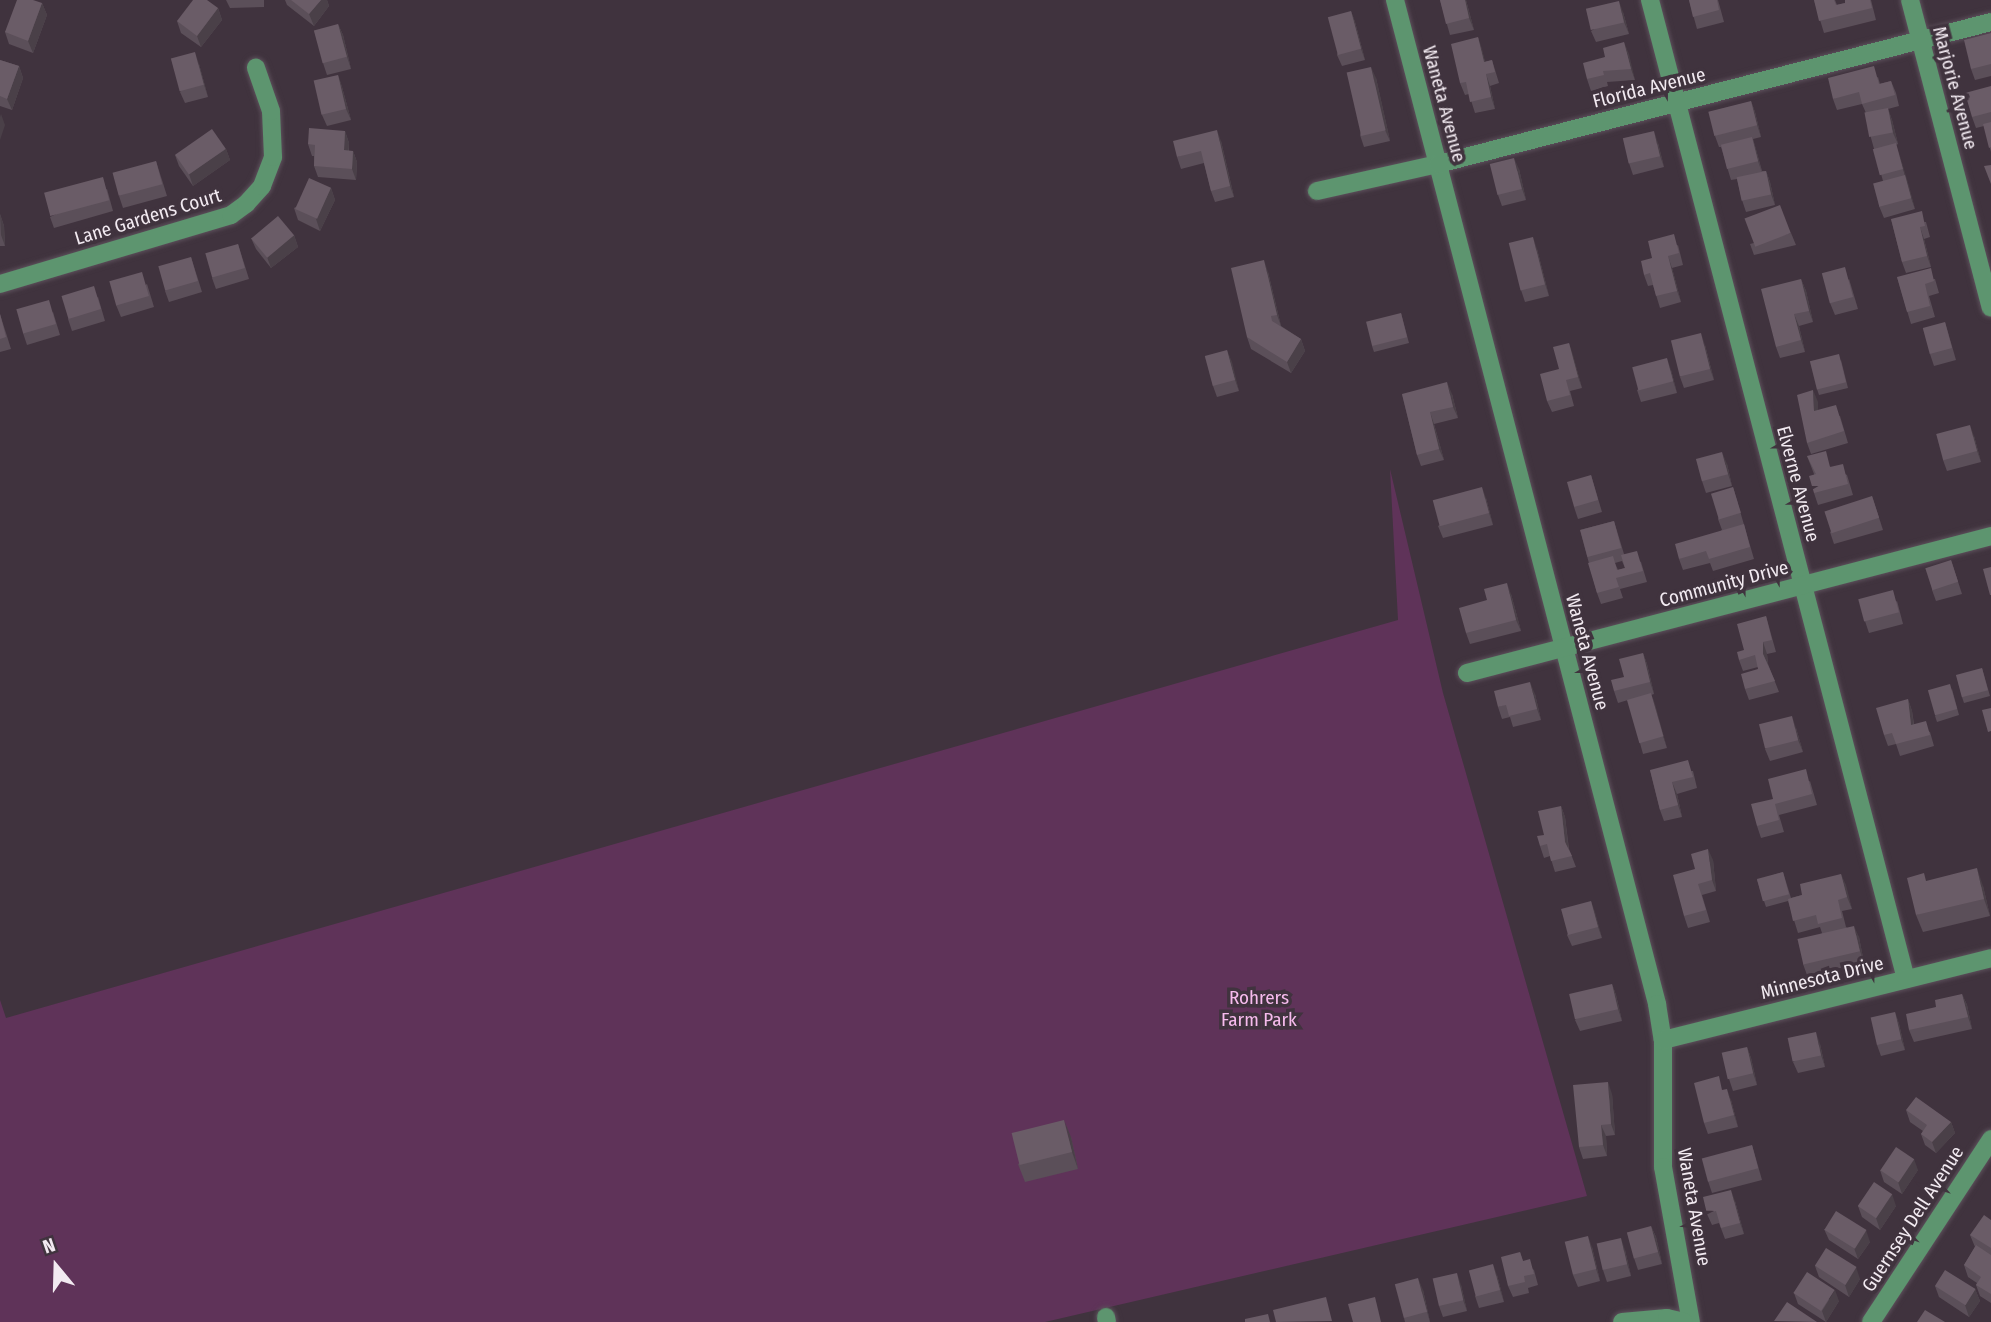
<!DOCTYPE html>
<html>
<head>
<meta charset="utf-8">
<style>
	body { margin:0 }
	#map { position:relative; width:1991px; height:1322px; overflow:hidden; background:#40333e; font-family:"Fira Sans Condensed",sans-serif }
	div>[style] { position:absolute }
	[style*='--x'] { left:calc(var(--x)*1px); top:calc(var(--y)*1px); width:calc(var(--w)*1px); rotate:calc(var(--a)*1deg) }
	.green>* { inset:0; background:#5f3359 }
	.roads { filter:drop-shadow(0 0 2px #5c505b) drop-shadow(0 0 2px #5c505b) }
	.minor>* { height:18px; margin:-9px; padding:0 9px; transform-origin:9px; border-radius:9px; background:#5d956f }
	.wall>* { inset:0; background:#5b4f59 }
	.shaded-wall>* { inset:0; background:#4a4048 }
	.building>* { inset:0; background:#6a5c67; transform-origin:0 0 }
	span { translate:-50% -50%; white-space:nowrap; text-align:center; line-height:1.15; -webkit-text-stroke:7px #40333e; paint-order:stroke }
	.street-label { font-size:19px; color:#f2eaf1 }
	.park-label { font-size:19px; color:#f6bbed }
	.north { position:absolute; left:21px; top:1231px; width:70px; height:70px; -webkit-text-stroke:5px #40333e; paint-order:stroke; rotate:341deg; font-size:19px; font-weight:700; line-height:28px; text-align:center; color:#f2eaf1 }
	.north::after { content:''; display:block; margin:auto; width:24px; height:32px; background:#f2eaf1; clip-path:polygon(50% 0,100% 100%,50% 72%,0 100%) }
</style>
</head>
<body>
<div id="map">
	<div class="green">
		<i style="clip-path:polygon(1390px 469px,1443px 693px,1587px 1196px,1045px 1322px,0 1322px,0 1000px,6px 1018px,1398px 620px)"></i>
	</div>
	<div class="roads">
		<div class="minor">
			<i style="--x:1395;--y:0;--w:1038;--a:75.37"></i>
			<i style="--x:1657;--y:1004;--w:36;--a:81"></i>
			<i style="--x:1663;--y:1040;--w:127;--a:90"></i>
			<i style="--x:1663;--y:1167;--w:158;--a:79.8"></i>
			<i style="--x:1650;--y:0;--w:1012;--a:75.35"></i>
			<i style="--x:1910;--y:0;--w:318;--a:75.3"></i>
			<i style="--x:1317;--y:191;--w:124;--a:-12.6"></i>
			<i style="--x:1438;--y:164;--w:571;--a:-14.4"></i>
			<i style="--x:0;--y:284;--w:241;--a:-16.6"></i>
			<i style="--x:231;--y:215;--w:19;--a:-36"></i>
			<i style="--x:246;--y:204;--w:24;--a:-48"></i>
			<i style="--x:262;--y:186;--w:31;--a:-69"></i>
			<i style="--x:273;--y:157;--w:46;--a:-92.5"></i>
			<i style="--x:271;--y:111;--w:46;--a:-109.2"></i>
			<i style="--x:1467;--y:673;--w:542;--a:-14.65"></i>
			<i style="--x:1663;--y:1040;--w:338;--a:-14"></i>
			<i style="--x:1106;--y:1317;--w:5;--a:79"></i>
			<i style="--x:1622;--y:1322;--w:45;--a:-5.1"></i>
			<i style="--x:1667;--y:1318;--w:17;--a:13"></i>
			<i style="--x:1871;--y:1322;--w:219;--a:-56.7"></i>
		</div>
	</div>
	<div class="wall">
		<i style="clip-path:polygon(226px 0,264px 0,264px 7px,230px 8px)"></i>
		<i style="clip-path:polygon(285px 0,327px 0,329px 6px,314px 26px,287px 5px)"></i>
		<i style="clip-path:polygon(1440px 0,1466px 0,1474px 30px,1450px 35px)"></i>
		<i style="clip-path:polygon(1689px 0,1718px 0,1724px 22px,1697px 29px)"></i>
		<i style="clip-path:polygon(1814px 0,1835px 0,1837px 5px,1845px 3px,1845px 0,1871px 0,1876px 20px,1824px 33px)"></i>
		<i style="clip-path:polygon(42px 3px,47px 15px,33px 53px,9px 44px,5px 32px)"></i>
		<i style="clip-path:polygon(218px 8px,222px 20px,201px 47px,181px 33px,177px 21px)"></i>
		<i style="clip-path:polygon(1351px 11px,1355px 22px,1365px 60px,1342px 66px,1337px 55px)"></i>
		<i style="clip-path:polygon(1623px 12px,1629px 34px,1596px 42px,1591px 31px)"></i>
		<i style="clip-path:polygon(338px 24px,343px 35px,351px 69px,327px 75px,323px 63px)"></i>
		<i style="clip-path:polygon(1991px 33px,1991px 76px,1975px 80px,1971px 69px)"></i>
		<i style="clip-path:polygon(1478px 37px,1485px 62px,1492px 60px,1499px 83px,1490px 86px,1495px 109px,1475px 113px,1469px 94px,1465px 95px,1460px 83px)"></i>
		<i style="clip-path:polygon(1624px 42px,1635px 80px,1607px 82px,1608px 86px,1591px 91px,1587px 79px,1605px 57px)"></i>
		<i style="clip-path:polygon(0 60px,19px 66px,23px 78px,12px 110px,0 106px)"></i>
		<i style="clip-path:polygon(199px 64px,208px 97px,185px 103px,180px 92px)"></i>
		<i style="clip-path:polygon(338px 75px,342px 87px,351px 120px,327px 126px,322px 115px)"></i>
		<i style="clip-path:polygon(1878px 77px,1880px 84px,1891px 81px,1896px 93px,1899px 106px,1888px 109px,1892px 120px,1898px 144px,1896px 145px,1915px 209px,1884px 218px,1879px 206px,1883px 181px,1871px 138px,1866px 113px,1862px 104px,1837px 110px,1833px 99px)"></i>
		<i style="clip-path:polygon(1376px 78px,1390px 141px,1364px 147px,1360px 135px)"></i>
		<i style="clip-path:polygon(1991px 86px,1991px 152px,1984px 126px,1976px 128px,1972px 117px)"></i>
		<i style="clip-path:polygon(1751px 101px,1755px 112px,1761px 137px,1753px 139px,1762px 171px,1766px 171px,1770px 182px,1775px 205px,1746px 212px,1742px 200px,1737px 179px,1731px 180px,1721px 147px,1719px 147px,1715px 136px)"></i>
		<i style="clip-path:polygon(345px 131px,349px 143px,349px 151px,353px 151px,357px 162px,356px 180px,318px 177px,314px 166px,314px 156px,312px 156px,308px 144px)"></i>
		<i style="clip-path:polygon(1221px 141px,1234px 197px,1215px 202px,1211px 191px,1204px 163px,1181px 169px,1177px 157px)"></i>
		<i style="clip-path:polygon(1658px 143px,1664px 167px,1633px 175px,1629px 163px)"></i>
		<i style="clip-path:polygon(226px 149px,230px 160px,193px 186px,179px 166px,175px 155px)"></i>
		<i style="clip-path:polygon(156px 161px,167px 196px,123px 208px,119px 196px)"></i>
		<i style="clip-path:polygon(1519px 169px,1526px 200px,1502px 206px,1498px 195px)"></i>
		<i style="clip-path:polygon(331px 188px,335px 200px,320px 231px,298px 220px,294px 208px)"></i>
		<i style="clip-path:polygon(107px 189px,113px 211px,54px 228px,50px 217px)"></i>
		<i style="clip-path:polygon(0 214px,4px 226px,5px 246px,0 246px)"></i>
		<i style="clip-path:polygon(1891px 219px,1926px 222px,1930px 237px,1924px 239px,1931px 267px,1906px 273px,1902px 262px)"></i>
		<i style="clip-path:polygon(1791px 233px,1796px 245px,1754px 255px,1750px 244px)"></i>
		<i style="clip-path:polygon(294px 235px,298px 247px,271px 268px,256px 249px,251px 238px)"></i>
		<i style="clip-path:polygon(238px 244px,249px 279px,216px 289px,212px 278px)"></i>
		<i style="clip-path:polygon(1678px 245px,1683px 265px,1672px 268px,1681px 302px,1660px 308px,1653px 285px,1648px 286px,1644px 275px,1652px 258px)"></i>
		<i style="clip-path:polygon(1537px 249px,1549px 296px,1525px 302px,1521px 290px)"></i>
		<i style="clip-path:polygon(191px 257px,202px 292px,169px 302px,165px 291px)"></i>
		<i style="clip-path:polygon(1268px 272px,1281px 326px,1301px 339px,1305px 351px,1291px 373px,1251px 349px,1247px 337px)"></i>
		<i style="clip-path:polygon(1897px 277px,1935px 279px,1939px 293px,1929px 296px,1935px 317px,1911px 324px)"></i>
		<i style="clip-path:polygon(1801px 279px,1806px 291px,1813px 322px,1799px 326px,1805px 352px,1780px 358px,1776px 347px)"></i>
		<i style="clip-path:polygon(1849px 279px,1858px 309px,1835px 315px,1830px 303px)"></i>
		<i style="clip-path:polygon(147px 284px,154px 307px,121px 317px,116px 305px)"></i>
		<i style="clip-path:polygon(98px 297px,105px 321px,72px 331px,68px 319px)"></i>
		<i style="clip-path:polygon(53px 312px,60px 335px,27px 345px,23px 333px)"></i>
		<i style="clip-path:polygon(1401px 313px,1409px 343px,1374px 352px,1372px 346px)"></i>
		<i style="clip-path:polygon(0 314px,11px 349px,0 352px)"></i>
		<i style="clip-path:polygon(1945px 322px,1956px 360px,1934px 366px,1930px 354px)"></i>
		<i style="clip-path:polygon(1569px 343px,1582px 388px,1570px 391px,1574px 406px,1552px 412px,1547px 401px)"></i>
		<i style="clip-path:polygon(1705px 345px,1714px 380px,1684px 388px,1680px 377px)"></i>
		<i style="clip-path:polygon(1227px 350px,1239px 391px,1217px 397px,1213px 386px)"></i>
		<i style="clip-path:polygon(1841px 360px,1848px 388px,1819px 395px,1817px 389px)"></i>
		<i style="clip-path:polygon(1671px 370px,1677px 393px,1641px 402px,1637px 390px)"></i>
		<i style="clip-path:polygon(1402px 394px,1452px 394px,1458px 418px,1434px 424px,1444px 460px,1421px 466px,1417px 455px)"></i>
		<i style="clip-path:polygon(1818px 402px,1818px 410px,1840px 416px,1848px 443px,1811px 454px,1807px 443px)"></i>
		<i style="clip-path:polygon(1974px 436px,1981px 462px,1947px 471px,1943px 460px)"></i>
		<i style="clip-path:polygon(1807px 456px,1831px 467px,1847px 475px,1853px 495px,1818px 505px,1814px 493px,1814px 474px)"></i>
		<i style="clip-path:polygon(1727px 464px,1732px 486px,1706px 493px,1702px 481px)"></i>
		<i style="clip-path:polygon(1591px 475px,1602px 512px,1578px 519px,1574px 507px)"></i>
		<i style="clip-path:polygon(1733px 487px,1754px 559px,1713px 571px,1710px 563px,1683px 570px,1679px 559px,1722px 530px,1718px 519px)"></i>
		<i style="clip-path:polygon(1872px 496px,1883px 530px,1834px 544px,1830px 532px)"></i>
		<i style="clip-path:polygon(1486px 498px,1493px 525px,1443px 538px,1438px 526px)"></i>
		<i style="clip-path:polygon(evenodd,1614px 521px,1624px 554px,1641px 562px,1647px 582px,1620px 589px,1623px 598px,1601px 604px,1597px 593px,1580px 530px,1614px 521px,1622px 561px,1625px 568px,1618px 570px,1615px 563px,1622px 561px)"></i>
		<i style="clip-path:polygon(1951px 560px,1962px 594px,1936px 601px,1932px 590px)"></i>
		<i style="clip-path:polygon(1511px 594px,1521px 631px,1470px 644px,1466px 633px,1487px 600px)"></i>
		<i style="clip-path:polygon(1897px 601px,1903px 624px,1869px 633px,1865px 621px)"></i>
		<i style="clip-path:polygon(1766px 616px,1776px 652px,1767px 654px,1768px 664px,1779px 692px,1749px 700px,1745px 689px,1758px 669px,1758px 667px,1743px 671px,1739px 660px,1744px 650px)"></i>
		<i style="clip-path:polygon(1643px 653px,1647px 664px,1654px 694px,1651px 695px,1667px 748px,1643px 754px,1628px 700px,1618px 703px,1614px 691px)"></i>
		<i style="clip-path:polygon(1982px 668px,1990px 696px,1964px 703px,1962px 697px)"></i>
		<i style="clip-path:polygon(1952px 689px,1959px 715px,1937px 722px,1935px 716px)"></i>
		<i style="clip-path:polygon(1535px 694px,1541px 720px,1513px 727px,1510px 717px,1502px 719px,1498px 707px)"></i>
		<i style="clip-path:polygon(1908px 699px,1912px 711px,1914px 724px,1930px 732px,1934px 746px,1900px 756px,1896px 744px,1888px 746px,1884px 735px)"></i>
		<i style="clip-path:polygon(1796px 728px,1803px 752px,1770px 761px,1765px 749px)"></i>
		<i style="clip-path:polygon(1650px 770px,1693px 771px,1697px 788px,1677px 794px,1682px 817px,1664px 821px,1660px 810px)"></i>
		<i style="clip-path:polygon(1810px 781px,1817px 805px,1779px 815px,1784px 832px,1761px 838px,1757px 826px,1773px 799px)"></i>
		<i style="clip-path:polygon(1561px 806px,1565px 817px,1569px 849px,1576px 867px,1555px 872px,1550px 856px,1544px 858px,1540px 846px,1544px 835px)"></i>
		<i style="clip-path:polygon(1713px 860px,1716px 891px,1702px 895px,1710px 922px,1688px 928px,1684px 916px,1695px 869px)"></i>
		<i style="clip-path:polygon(1783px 872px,1791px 898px,1802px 895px,1841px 874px,1852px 909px,1842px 911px,1846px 927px,1859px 937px,1864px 963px,1807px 975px,1803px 964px,1822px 933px,1820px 927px,1798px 933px,1788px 901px,1766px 907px,1757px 880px)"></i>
		<i style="clip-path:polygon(1983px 886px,1990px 916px,1923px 932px,1916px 915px)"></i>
		<i style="clip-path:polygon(1591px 901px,1602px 938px,1572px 946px,1567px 935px)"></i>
		<i style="clip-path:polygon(1612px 984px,1616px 995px,1622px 1021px,1580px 1031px,1575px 1020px)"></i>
		<i style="clip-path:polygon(1962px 994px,1967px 1005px,1972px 1029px,1914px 1042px,1909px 1030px,1936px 1007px)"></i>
		<i style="clip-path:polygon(1895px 1012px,1899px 1024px,1905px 1050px,1881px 1056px,1877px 1045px)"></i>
		<i style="clip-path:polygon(1820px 1044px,1825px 1067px,1798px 1073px,1793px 1062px)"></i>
		<i style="clip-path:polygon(1747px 1047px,1751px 1058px,1757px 1085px,1733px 1091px,1729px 1079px)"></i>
		<i style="clip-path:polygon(1723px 1090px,1731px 1100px,1738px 1127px,1708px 1134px,1704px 1123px)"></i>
		<i style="clip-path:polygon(1612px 1094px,1615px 1135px,1606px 1136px,1607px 1156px,1583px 1159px,1579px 1147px)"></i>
		<i style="clip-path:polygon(1906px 1110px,1951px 1122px,1955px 1133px,1936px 1153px,1925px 1145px,1921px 1134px,1923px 1131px,1910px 1122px)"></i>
		<i style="clip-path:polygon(1071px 1137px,1078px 1169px,1025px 1182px,1018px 1164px)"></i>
		<i style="clip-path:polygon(1752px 1145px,1762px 1180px,1712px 1193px,1708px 1181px)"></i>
		<i style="clip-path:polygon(1880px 1170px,1918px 1170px,1902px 1194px,1884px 1182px)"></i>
		<i style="clip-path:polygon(1735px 1201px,1744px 1234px,1725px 1239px,1719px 1223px,1712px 1225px,1707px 1214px)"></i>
		<i style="clip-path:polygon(1858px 1206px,1896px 1206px,1880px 1230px,1862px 1217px)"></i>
		<i style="clip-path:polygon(1991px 1220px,1991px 1303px,1980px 1296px,1976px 1285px,1977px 1283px,1968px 1277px,1964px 1265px,1975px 1247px,1970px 1235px)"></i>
		<i style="clip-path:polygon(1651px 1226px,1656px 1237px,1662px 1264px,1638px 1270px,1634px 1258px)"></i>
		<i style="clip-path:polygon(1824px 1229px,1870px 1242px,1858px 1259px,1829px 1240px)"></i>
		<i style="clip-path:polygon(1592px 1247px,1600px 1281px,1578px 1287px,1573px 1275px)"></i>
		<i style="clip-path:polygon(1625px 1250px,1631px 1276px,1607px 1282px,1603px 1270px)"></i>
		<i style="clip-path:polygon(1520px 1252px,1523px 1261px,1534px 1270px,1538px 1285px,1528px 1288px,1529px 1293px,1513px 1297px,1508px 1286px)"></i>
		<i style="clip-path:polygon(1815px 1266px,1860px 1279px,1849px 1297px,1819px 1277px)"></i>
		<i style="clip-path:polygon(1497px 1275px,1504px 1302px,1479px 1308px,1475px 1296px)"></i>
		<i style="clip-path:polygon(1461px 1285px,1467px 1311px,1443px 1317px,1439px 1306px)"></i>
		<i style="clip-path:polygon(1935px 1286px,1975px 1289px,1980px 1301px,1969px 1317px,1939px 1297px)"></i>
		<i style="clip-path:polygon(1423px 1290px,1430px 1322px,1405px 1322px,1404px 1318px)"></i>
		<i style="clip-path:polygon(1794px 1293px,1839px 1301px,1826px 1322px,1798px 1304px)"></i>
	</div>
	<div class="shaded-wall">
		<i style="clip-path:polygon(321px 0,327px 0,329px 6px,314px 26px,309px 14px)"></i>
		<i style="clip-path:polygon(1465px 0,1466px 0,1474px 30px,1469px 18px)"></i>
		<i style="clip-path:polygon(1619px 1px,1623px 12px,1629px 34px,1624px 22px)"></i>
		<i style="clip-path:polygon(42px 3px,47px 15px,33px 53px,28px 41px)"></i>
		<i style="clip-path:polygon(218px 8px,222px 20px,201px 47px,197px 36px)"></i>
		<i style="clip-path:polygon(1351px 11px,1355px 22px,1365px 60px,1361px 49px)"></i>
		<i style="clip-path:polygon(338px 24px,343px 35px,351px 69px,347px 57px)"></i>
		<i style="clip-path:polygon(1478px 37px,1482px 49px,1488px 74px,1484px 62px)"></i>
		<i style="clip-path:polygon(1624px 42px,1629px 54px,1635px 80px,1631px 69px)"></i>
		<i style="clip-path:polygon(195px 52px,199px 64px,208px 97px,204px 85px)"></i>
		<i style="clip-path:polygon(19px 66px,23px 78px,12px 110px,7px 99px)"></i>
		<i style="clip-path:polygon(1371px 67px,1376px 78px,1390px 141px,1385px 130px)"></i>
		<i style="clip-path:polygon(1486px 74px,1490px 86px,1495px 109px,1491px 97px)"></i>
		<i style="clip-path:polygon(338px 75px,342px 87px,351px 120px,346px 109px)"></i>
		<i style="clip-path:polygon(1751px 101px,1755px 112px,1761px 137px,1757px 125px)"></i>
		<i style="clip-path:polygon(1888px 108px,1892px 120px,1898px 144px,1893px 133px)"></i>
		<i style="clip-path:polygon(1px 114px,5px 125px,0 140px,0 117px)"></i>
		<i style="clip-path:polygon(1217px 130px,1221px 141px,1234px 197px,1230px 186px)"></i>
		<i style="clip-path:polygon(345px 131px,349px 143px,348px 162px,344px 150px)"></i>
		<i style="clip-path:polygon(1654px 131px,1658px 143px,1664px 167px,1660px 156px)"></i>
		<i style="clip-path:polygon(1752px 137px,1756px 149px,1762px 173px,1758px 161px)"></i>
		<i style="clip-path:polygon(1896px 143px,1909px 186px,1915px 209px,1911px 198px)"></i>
		<i style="clip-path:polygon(226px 149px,230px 160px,193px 186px,189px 174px)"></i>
		<i style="clip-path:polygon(353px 151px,357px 162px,356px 180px,352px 169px)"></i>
		<i style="clip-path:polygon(1514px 158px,1519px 169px,1526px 200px,1522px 189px)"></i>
		<i style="clip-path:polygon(1766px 171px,1770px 182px,1775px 205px,1771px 194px)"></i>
		<i style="clip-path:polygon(331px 188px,335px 200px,320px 231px,316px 219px)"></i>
		<i style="clip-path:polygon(0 214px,4px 226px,5px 246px,1px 235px)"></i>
		<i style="clip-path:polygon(1920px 227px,1924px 239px,1931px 267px,1927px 256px)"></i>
		<i style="clip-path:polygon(294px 235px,298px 247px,271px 268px,267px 257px)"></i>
		<i style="clip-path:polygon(1533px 237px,1537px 249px,1549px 296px,1545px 284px)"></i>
		<i style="clip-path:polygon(1668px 256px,1672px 268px,1681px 302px,1677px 291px)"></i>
		<i style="clip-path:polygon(1264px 260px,1268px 272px,1281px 326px,1277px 315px)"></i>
		<i style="clip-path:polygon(1801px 279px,1806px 291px,1813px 322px,1809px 311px)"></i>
		<i style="clip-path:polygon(1794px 314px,1799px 326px,1805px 352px,1801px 340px)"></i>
		<i style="clip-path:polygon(1701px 333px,1705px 345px,1714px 380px,1710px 369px)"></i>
		<i style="clip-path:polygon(1301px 339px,1305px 351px,1291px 373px,1287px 362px)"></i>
		<i style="clip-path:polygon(1569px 343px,1573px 355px,1582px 388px,1578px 377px)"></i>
		<i style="clip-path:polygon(1227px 350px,1232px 362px,1239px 391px,1235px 380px)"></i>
		<i style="clip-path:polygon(1667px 358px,1671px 370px,1677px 393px,1673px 381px)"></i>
		<i style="clip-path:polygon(1447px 382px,1452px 394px,1458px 418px,1453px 407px)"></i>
		<i style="clip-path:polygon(1813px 390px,1818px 402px,1818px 423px,1814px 411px)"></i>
		<i style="clip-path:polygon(1430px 412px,1434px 424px,1444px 460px,1439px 449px)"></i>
		<i style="clip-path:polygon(1970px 425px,1974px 436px,1981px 462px,1977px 451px)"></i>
		<i style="clip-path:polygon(1722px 452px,1727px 464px,1732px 486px,1728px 474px)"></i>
		<i style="clip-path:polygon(1482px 487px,1486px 498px,1493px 525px,1489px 513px)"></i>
		<i style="clip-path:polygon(1507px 583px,1511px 594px,1521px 631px,1516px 620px)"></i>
		<i style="clip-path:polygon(1763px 642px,1767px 654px,1768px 665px,1763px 654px)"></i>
		<i style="clip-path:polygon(1643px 653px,1647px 664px,1654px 694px,1650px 682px)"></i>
		<i style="clip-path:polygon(1530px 682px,1535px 694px,1541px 720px,1537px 709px)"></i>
		<i style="clip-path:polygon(1651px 693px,1655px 704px,1667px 748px,1663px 736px)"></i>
		<i style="clip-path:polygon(1908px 699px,1912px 711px,1915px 737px,1911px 725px)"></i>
		<i style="clip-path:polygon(1792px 716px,1796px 728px,1803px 752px,1798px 740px)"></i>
		<i style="clip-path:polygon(1672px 782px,1677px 794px,1682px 817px,1678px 805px)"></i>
		<i style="clip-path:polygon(1561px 806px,1565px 817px,1569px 853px,1565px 842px)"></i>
		<i style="clip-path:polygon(1708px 849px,1713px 860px,1716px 891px,1712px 880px)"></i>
		<i style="clip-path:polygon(1977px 868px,1983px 886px,1990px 916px,1984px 899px)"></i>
		<i style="clip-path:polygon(1841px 874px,1846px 885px,1852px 909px,1847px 897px)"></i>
		<i style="clip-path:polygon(1591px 901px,1595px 912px,1602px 938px,1598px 927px)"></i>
		<i style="clip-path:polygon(1854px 926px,1859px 937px,1864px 963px,1860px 951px)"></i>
		<i style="clip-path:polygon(1612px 984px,1616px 995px,1622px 1021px,1618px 1009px)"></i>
		<i style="clip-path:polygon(1962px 994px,1967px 1005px,1972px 1029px,1968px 1017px)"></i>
		<i style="clip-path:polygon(1895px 1012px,1899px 1024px,1905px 1050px,1901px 1039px)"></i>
		<i style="clip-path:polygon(1816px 1032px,1820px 1044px,1825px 1067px,1821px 1055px)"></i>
		<i style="clip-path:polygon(1747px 1047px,1751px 1058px,1757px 1085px,1753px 1073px)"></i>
		<i style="clip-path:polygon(1608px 1082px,1612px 1094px,1615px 1135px,1611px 1124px)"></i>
		<i style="clip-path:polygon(1727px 1089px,1731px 1100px,1738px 1127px,1734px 1115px)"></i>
		<i style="clip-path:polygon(1064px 1120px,1071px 1137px,1078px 1169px,1072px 1152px)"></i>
		<i style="clip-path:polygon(1951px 1122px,1955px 1133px,1936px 1153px,1932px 1142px)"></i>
		<i style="clip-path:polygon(1601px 1125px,1606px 1136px,1607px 1156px,1603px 1145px)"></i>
		<i style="clip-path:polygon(1914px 1159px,1918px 1170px,1902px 1194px,1898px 1182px)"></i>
		<i style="clip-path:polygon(1731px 1190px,1735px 1201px,1744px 1234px,1740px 1223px)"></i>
		<i style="clip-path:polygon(1892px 1194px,1896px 1206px,1880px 1230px,1876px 1218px)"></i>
		<i style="clip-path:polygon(1651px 1226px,1656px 1237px,1662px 1264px,1658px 1252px)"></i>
		<i style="clip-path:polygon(1866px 1230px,1870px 1242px,1858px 1259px,1854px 1248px)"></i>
		<i style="clip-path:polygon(1588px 1236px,1592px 1247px,1600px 1281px,1596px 1269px)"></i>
		<i style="clip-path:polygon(1621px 1238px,1625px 1250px,1631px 1276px,1627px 1264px)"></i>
		<i style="clip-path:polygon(1493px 1264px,1497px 1275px,1504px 1302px,1500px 1290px)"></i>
		<i style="clip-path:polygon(1856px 1267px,1860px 1279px,1849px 1297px,1845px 1285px)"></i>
		<i style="clip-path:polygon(1457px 1273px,1461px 1285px,1467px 1311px,1463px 1300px)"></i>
		<i style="clip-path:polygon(1418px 1278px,1423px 1290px,1430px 1322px,1427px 1312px)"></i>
		<i style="clip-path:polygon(1975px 1289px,1980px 1301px,1969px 1317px,1965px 1305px)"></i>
		<i style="clip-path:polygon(1835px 1290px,1839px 1301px,1826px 1322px,1822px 1311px)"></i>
	</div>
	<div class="building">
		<i style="clip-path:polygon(17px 0,33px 0,42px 3px,28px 41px,5px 32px)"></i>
		<i style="clip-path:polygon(193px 0,207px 0,218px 8px,197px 36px,177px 21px)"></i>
		<i style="clip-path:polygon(291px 0,321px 0,309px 14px)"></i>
		<i style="clip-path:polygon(1440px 0,1465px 0,1469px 18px,1446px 24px)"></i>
		<i style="clip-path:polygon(1689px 0,1717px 0,1719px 10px,1693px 17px)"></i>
		<i style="clip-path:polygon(1814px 0,1834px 0,1836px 5px,1845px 3px,1845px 0,1870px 0,1872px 8px,1819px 21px)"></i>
		<i style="left:1619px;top:1px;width:22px;height:34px;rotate:77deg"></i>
		<i style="left:1351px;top:11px;width:39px;height:24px;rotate:75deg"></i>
		<i style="left:338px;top:24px;width:34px;height:25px;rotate:75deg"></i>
		<i style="clip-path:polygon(1991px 33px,1991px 64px,1971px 69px,1964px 40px)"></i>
		<i style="clip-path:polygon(1478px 37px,1484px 62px,1492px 60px,1495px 72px,1486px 74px,1491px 97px,1470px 102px,1466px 82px,1460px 83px,1451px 44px)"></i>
		<i style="clip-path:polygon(1624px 42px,1631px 69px,1603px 71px,1604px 75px,1587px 79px,1583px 63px,1605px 57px,1603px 48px)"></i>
		<i style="left:195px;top:52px;width:34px;height:25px;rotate:75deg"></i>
		<i style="clip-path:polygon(0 60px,19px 66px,7px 99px,0 96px)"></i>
		<i style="clip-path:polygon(1874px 66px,1879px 84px,1891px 81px,1895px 95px,1862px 104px,1859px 92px,1833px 99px,1828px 78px)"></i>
		<i style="left:1371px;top:67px;width:65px;height:25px;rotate:77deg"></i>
		<i style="left:338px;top:75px;width:35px;height:25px;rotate:77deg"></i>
		<i style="clip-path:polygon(1991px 86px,1991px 112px,1972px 117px,1965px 93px)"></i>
		<i style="left:1751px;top:101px;width:25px;height:44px;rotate:76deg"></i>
		<i style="left:1888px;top:108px;width:25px;height:24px;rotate:79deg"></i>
		<i style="clip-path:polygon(1991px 122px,1991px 147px,1989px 148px,1983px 124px)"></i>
		<i style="clip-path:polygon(309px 128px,345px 131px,344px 150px,353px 151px,352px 169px,314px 166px,315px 145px,308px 144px)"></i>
		<i style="left:212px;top:129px;width:24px;height:45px;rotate:55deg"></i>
		<i style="clip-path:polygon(1217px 130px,1230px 186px,1211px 191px,1201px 151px,1177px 157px,1173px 141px)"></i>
		<i style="left:1654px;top:131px;width:26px;height:32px;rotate:77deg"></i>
		<i style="left:1752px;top:137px;width:25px;height:32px;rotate:76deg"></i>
		<i style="left:1896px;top:143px;width:27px;height:24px;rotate:75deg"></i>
		<i style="left:1514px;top:158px;width:32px;height:25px;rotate:76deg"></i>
		<i style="left:156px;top:161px;width:24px;height:45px;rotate:75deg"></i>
		<i style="clip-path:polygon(1991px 165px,1991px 184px,1984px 166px)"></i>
		<i style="left:1766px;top:171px;width:24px;height:30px;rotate:78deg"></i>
		<i style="left:1905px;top:175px;width:24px;height:33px;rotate:75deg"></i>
		<i style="left:103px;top:177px;width:24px;height:61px;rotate:75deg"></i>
		<i style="left:309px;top:178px;width:24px;height:34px;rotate:24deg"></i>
		<i style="left:1780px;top:205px;width:30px;height:38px;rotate:69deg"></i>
		<i style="clip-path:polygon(1922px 211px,1925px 226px,1920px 227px,1927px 256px,1902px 262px,1891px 219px)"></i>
		<i style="left:278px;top:216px;width:25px;height:35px;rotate:50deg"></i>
		<i style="clip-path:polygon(1674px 234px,1679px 253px,1668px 256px,1677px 291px,1656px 296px,1650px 273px,1644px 275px,1641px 261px,1652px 258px,1648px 241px)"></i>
		<i style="left:1533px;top:237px;width:49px;height:25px;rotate:76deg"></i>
		<i style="left:238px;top:244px;width:25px;height:34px;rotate:74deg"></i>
		<i style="left:191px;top:257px;width:25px;height:34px;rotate:74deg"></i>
		<i style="clip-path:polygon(1264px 260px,1277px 315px,1271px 316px,1272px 321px,1301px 339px,1287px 362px,1247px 337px,1231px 268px)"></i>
		<i style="left:1845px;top:267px;width:31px;height:24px;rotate:75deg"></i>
		<i style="clip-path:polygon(1931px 268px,1934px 281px,1925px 284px,1930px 306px,1907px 312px,1897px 277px)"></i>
		<i style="left:142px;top:272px;width:25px;height:34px;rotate:74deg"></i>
		<i style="clip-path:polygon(1801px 279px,1809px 311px,1794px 314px,1801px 340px,1776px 347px,1761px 289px)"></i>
		<i style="left:94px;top:286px;width:24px;height:34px;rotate:73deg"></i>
		<i style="left:49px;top:300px;width:25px;height:34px;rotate:74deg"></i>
		<i style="left:1401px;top:313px;width:25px;height:36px;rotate:76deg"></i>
		<i style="clip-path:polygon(0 314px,6px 337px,0 339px)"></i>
		<i style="left:1945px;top:322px;width:27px;height:23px;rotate:75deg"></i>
		<i style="left:1701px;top:333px;width:37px;height:31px;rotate:76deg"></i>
		<i style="clip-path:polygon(1569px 343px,1578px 377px,1566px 380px,1570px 395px,1547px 401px,1540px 374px,1559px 369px,1553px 347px)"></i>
		<i style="left:1227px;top:350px;width:31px;height:23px;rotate:75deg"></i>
		<i style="left:1839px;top:354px;width:29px;height:30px;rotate:76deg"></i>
		<i style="left:1667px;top:358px;width:24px;height:36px;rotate:75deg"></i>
		<i style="clip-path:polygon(1447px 382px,1453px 407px,1430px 412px,1439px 449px,1417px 455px,1402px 394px)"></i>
		<i style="clip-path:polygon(1813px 390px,1814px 411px,1836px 405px,1844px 431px,1807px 443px,1797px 395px)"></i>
		<i style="left:1970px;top:425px;width:27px;height:35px;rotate:75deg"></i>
		<i style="clip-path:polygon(1826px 451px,1830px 467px,1843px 464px,1848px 484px,1814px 493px,1809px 476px,1816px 474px,1807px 456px)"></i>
		<i style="left:1722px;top:452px;width:23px;height:27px;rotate:75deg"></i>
		<i style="left:1591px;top:475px;width:26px;height:25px;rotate:74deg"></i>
		<i style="left:1482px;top:487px;width:27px;height:51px;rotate:75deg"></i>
		<i style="left:1733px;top:487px;width:27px;height:23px;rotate:73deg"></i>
		<i style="left:1872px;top:496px;width:23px;height:50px;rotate:72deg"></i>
		<i style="left:1614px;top:521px;width:28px;height:35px;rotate:75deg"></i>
		<i style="clip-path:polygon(1744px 524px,1750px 547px,1709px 559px,1706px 551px,1679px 559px,1675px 544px)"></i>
		<i style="clip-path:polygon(1637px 551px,1643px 571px,1616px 578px,1619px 587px,1597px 593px,1588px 563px,1613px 556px,1617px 570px,1625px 568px,1621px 555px)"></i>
		<i style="left:1951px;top:560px;width:23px;height:27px;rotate:72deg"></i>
		<i style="clip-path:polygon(1991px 567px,1991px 595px,1990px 595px,1983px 569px)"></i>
		<i style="clip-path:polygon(1507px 583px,1516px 620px,1466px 633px,1459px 608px,1487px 600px,1484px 589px)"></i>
		<i style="left:1893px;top:590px;width:23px;height:36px;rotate:75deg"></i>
		<i style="clip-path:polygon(1766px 616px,1772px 640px,1763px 642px,1763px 654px,1775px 681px,1745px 689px,1741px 674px,1758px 669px,1755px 655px,1739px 660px,1737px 652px,1744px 650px,1737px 624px)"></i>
		<i style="clip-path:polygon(1643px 653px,1650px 682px,1614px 691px,1611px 680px,1624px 677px,1619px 659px)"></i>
		<i style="left:1982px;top:668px;width:23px;height:27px;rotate:75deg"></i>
		<i style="clip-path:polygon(1530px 682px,1537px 709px,1509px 716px,1506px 705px,1498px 707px,1494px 691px)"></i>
		<i style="left:1950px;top:684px;width:26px;height:23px;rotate:74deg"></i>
		<i style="left:1651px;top:693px;width:45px;height:25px;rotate:74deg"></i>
		<i style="clip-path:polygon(1908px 699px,1911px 725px,1926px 721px,1930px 735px,1896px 744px,1892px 733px,1884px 735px,1876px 708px)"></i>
		<i style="clip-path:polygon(1991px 708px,1991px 731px,1988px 732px,1982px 710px)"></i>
		<i style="left:1792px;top:716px;width:25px;height:34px;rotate:76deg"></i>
		<i style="clip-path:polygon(1688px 760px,1693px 777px,1672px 782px,1678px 805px,1660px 810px,1650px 770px)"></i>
		<i style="clip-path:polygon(1806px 769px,1812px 794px,1775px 804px,1779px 820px,1757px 826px,1751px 804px,1773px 799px,1768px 779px)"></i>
		<i style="clip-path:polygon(1561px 806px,1565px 842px,1572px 856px,1551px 861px,1547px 844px,1540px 846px,1537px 836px,1544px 835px,1538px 811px)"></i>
		<i style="clip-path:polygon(1708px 849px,1712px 880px,1698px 884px,1706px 910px,1684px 916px,1673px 875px,1695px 869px,1691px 854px)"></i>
		<i style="clip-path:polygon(1977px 868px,1984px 899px,1916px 915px,1907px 878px,1924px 873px,1926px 881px)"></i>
		<i style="left:1783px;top:872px;width:23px;height:27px;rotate:75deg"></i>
		<i style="clip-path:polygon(1841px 874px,1847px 897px,1838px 900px,1842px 918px,1818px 924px,1816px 915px,1793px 921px,1788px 899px,1802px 895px,1800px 884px)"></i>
		<i style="left:1591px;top:901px;width:27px;height:31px;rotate:75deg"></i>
		<i style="left:1854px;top:926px;width:26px;height:58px;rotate:77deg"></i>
		<i style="left:1612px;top:984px;width:26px;height:44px;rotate:77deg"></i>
		<i style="clip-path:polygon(1962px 994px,1968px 1017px,1909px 1030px,1906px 1014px,1936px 1007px,1935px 1000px)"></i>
		<i style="left:1895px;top:1012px;width:28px;height:25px;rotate:77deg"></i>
		<i style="left:1816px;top:1032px;width:24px;height:29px;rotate:78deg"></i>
		<i style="left:1747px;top:1047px;width:27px;height:26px;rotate:77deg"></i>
		<i style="clip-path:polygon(1719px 1076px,1722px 1090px,1727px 1089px,1734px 1115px,1704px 1123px,1694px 1083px)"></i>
		<i style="clip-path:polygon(1608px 1082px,1611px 1124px,1601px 1125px,1603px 1145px,1579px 1147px,1573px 1085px)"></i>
		<i style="clip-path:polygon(1916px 1097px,1951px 1122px,1932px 1142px,1921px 1134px,1927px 1125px,1906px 1110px)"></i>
		<i style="left:1064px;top:1120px;width:33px;height:54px;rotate:76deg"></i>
		<i style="left:1752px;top:1145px;width:24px;height:52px;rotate:75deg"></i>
		<i style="left:1896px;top:1147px;width:22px;height:28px;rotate:34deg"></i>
		<i style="left:1874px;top:1182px;width:22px;height:29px;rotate:34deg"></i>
		<i style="clip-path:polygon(1731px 1190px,1740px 1223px,1721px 1228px,1716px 1211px,1707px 1214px,1703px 1197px)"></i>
		<i style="left:1836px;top:1211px;width:36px;height:22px;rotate:32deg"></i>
		<i style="clip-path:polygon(1984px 1215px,1991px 1220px,1991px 1248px,1970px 1235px)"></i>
		<i style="left:1651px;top:1226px;width:27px;height:25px;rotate:75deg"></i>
		<i style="left:1588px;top:1236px;width:34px;height:24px;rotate:76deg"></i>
		<i style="left:1621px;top:1238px;width:27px;height:25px;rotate:77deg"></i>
		<i style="clip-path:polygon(1976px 1245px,1991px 1255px,1991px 1294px,1976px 1285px,1981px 1277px,1964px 1265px)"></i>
		<i style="left:1826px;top:1248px;width:36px;height:21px;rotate:32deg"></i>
		<i style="clip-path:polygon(1520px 1252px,1523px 1261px,1530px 1259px,1534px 1274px,1524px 1276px,1525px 1282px,1508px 1286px,1501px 1257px)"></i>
		<i style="left:1493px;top:1264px;width:27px;height:25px;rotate:75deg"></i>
		<i style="left:1945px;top:1270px;width:36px;height:19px;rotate:32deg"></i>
		<i style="left:1807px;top:1272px;width:33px;height:25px;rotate:33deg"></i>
		<i style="left:1457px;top:1273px;width:28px;height:25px;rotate:77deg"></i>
		<i style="left:1418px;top:1278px;width:35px;height:24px;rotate:75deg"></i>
		<i style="clip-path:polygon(1326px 1297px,1332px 1321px,1276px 1322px,1273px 1310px)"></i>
		<i style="clip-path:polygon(1375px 1297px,1381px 1322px,1353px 1322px,1348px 1304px)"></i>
		<i style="clip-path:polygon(1787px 1302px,1817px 1322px,1774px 1321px)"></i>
		<i style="clip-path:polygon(1925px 1310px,1945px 1322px,1917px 1322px)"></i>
		<i style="clip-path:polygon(1268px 1314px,1270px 1322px,1245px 1322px,1245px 1319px)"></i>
	</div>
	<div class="street-label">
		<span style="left:1649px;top:88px;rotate:-14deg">Florida Avenue</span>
		<span style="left:1955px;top:88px;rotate:75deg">Marjorie Avenue</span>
		<span style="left:1444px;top:104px;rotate:75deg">Waneta Avenue</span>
		<span style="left:148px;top:217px;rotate:-17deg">Lane Gardens Court</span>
		<span style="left:1798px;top:484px;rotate:75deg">Elverne Avenue</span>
		<span style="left:1724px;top:584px;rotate:-15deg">Community Drive</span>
		<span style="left:1587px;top:652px;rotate:75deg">Waneta Avenue</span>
		<span style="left:1822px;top:978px;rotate:-14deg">Minnesota Drive</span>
		<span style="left:1694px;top:1207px;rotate:80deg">Waneta Avenue</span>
		<span style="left:1913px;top:1219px;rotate:-57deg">Guernsey Dell Avenue</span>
	</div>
	<div class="park-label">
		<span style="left:1259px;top:1009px">Rohrers<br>Farm Park</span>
	</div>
	<div class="north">N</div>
</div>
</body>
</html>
